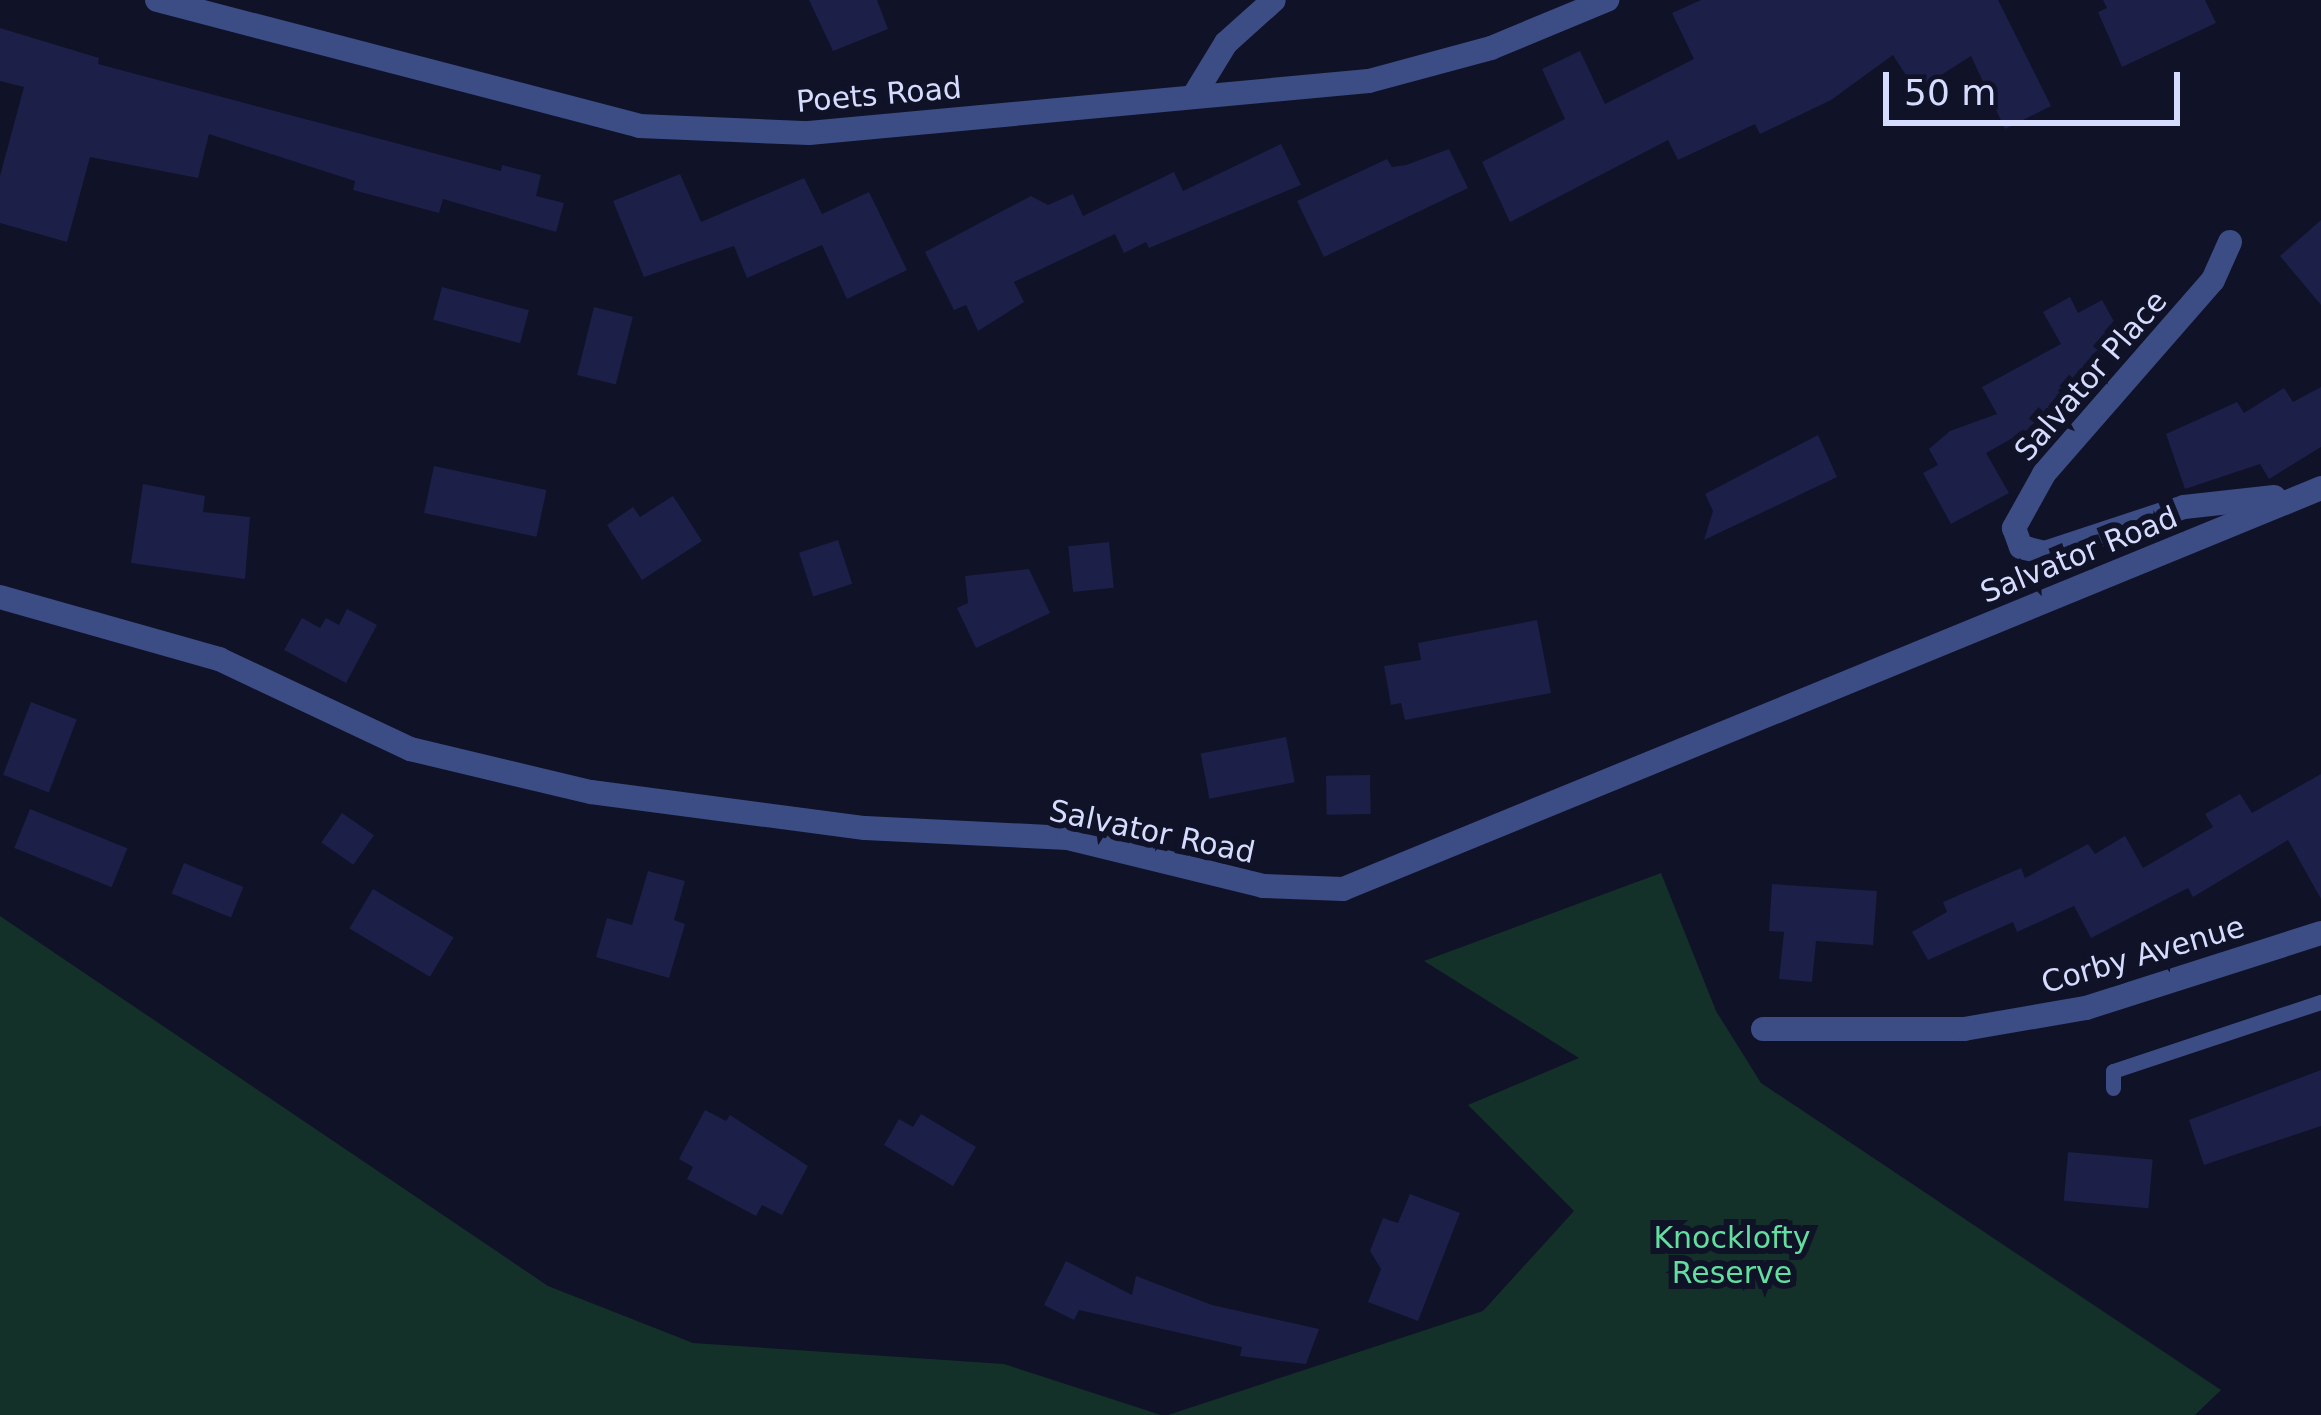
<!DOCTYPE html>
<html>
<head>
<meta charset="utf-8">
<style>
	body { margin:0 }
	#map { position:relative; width:2321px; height:1415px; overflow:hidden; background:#101227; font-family:"DejaVu Sans",sans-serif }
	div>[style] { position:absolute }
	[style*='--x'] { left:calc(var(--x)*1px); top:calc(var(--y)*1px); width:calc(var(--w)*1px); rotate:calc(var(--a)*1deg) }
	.green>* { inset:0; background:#133128 }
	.building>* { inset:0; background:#1c1f47; transform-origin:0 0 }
	.lane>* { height:15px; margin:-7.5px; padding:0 7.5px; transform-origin:7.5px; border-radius:7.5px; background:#3c4c85 }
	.street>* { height:24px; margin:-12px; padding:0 12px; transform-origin:12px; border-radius:12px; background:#3c4c85 }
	span { translate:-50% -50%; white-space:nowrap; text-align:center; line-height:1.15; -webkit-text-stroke:12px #101227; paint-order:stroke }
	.street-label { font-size:30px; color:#d6dcfe }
	.park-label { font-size:30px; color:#62de9e }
	.scale { position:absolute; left:1883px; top:72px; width:297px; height:54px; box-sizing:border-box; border:6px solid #d6dcfe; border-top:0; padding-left:15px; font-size:36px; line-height:42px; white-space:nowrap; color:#d6dcfe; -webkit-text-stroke:9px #101227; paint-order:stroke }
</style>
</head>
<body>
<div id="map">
	<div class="green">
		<i style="clip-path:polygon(1661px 873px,1716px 1011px,1761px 1083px,2221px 1390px,2195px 1415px,1168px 1415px,1483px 1311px,1574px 1211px,1468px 1105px,1579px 1058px,1424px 961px)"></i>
		<i style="clip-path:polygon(0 916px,548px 1286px,693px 1343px,1004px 1364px,1161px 1415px,0 1415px)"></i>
	</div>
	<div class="building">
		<i style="clip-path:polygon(809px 0,877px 0,888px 29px,833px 51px)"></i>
		<i style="clip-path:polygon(1701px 0,1998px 0,2051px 106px,2005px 129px,1971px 56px,1916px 91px,1893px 55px,1831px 100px,1760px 134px,1755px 124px,1678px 160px,1668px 140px,1510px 222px,1482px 162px,1565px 119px,1542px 69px,1580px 51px,1605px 104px,1694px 59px,1672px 13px)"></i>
		<i style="clip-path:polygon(2103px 0,2205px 0,2216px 23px,2122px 67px,2098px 12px,2107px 8px)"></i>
		<i style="clip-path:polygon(0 28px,99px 58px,98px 64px,501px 171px,502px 165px,541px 175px,536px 196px,564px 203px,556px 232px,443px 199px,439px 213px,353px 190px,355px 181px,209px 134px,198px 178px,90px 157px,67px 242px,0 223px,0 176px,24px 87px,0 81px)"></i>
		<i style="clip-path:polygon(1281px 144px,1301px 185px,1149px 248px,1146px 242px,1124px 253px,1115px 234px,1014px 282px,1024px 302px,978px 331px,966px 305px,954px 310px,925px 252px,1031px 196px,1048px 205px,1073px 194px,1083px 216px,1174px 172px,1183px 191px)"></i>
		<i style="clip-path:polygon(1449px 149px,1468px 188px,1324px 257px,1297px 201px,1387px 159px,1392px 167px,1406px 165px)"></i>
		<i style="clip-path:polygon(680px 174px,701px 222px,804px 178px,822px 214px,869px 192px,907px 270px,847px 299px,822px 245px,747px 278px,734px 246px,644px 277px,613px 201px)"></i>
		<i style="clip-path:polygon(2321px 220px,2321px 305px,2280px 256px)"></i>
		<i style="left:442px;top:287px;width:90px;height:34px;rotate:15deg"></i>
		<i style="clip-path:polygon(2070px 297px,2078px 313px,2102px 300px,2126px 343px,2058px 390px,2068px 407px,1986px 453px,2009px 493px,1951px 524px,1923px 473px,1938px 465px,1929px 449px,1950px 431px,1997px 414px,1982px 387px,2061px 344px,2043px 312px)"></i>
		<i style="left:594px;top:307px;width:40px;height:70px;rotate:14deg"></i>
		<i style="clip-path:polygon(2321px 387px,2321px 447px,2269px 479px,2260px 464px,2185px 489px,2166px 434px,2237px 402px,2244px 413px,2284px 388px,2293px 402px)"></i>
		<i style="clip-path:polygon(1818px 435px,1837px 477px,1704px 540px,1713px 511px,1705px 494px)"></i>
		<i style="left:434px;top:466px;width:115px;height:48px;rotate:12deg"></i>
		<i style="clip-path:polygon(143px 484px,205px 496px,203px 512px,250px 517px,245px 579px,131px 563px)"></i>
		<i style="clip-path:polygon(673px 496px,702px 541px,642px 580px,607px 525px,633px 507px,640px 517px)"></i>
		<i style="left:838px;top:540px;width:46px;height:41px;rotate:72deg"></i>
		<i style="left:1109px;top:542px;width:46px;height:41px;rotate:84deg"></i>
		<i style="clip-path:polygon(1029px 569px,1050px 613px,976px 648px,957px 608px,968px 603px,965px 576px)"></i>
		<i style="clip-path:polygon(347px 609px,377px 625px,346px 683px,284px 650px,302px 618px,320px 628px,326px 618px,339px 625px)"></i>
		<i style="clip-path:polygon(1537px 620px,1551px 693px,1405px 720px,1401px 703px,1391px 705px,1384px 666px,1421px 660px,1418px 643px)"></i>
		<i style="left:31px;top:702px;width:49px;height:78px;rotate:21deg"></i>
		<i style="left:1286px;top:737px;width:46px;height:87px;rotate:79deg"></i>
		<i style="clip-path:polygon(2321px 774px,2321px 899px,2288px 840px,2193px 897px,2188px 888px,2091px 938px,2074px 906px,2017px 932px,2013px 922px,1928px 960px,1912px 932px,1947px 912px,1943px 902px,2021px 868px,2025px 878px,2088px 844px,2095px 854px,2125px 836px,2143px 868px,2213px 827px,2205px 814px,2240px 794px,2252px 813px)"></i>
		<i style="left:1370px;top:775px;width:39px;height:44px;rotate:89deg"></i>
		<i style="left:30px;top:809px;width:105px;height:42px;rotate:22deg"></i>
		<i style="left:342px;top:813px;width:39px;height:36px;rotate:35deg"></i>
		<i style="left:184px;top:863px;width:64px;height:33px;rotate:22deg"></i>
		<i style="clip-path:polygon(648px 871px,685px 881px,674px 920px,685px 924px,669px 978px,596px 957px,607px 918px,632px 925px)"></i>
		<i style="clip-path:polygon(1772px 884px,1877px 891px,1873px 945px,1816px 941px,1812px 982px,1779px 979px,1784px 932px,1769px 931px)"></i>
		<i style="left:373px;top:889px;width:94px;height:46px;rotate:31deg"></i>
		<i style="clip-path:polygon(2321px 1070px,2321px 1126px,2204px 1165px,2189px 1120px)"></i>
		<i style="clip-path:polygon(705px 1110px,726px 1121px,730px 1115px,808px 1166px,782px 1215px,762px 1205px,756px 1216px,687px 1179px,693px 1167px,679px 1159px)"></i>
		<i style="clip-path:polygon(921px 1114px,976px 1147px,953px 1186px,884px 1145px,899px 1119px,913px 1127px)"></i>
		<i style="left:2068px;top:1152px;width:85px;height:49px;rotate:5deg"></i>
		<i style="clip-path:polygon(1410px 1194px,1460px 1213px,1418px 1321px,1368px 1302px,1381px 1269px,1370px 1251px,1383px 1218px,1398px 1223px)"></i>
		<i style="clip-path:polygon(1066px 1261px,1132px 1295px,1136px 1276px,1212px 1305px,1319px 1329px,1306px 1364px,1240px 1356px,1242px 1347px,1079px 1310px,1074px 1320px,1044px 1305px)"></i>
	</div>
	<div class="lane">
		<i style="--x:2113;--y:1088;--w:17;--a:-90"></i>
		<i style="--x:2113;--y:1071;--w:219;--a:-18.4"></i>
	</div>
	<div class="street">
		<i style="--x:157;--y:0;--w:498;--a:14.6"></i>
		<i style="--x:639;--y:126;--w:170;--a:2.4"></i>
		<i style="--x:809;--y:133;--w:562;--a:-5.31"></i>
		<i style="--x:1369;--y:81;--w:126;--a:-15.1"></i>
		<i style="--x:1491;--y:48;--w:126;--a:-22.5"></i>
		<i style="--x:1193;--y:97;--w:63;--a:-58.6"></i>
		<i style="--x:1226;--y:43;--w:64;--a:-41.9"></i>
		<i style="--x:2230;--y:242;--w:42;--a:114.1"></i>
		<i style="--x:2213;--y:280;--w:257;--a:131.1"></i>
		<i style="--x:2044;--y:474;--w:62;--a:119.1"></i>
		<i style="--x:2014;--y:528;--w:20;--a:70"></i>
		<i style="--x:2021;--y:547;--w:25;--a:14"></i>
		<i style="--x:2045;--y:553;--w:146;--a:-18.3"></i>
		<i style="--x:2184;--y:507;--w:91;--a:-6.3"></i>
		<i style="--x:0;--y:597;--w:228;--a:15.8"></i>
		<i style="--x:219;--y:659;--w:211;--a:25.2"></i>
		<i style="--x:410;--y:749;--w:186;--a:13.4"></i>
		<i style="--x:591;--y:792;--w:276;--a:7.5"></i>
		<i style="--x:865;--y:828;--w:203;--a:2.8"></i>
		<i style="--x:1068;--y:838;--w:201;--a:13.8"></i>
		<i style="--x:1263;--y:886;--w:80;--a:2.1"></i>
		<i style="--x:1343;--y:889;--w:1057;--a:-22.29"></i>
		<i style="--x:1763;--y:1029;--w:201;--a:0"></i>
		<i style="--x:1964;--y:1029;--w:124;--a:-9.8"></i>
		<i style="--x:2086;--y:1008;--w:247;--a:-17.7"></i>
	</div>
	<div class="street-label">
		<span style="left:879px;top:95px;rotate:-5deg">Poets Road</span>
		<span style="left:2091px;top:376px;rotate:-49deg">Salvator Place</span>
		<span style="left:2079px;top:555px;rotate:-22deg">Salvator Road</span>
		<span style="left:1152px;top:832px;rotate:12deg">Salvator Road</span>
		<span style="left:2143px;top:955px;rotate:-16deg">Corby Avenue</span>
	</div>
	<div class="park-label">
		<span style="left:1732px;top:1255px">Knocklofty<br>Reserve</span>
	</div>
	<div class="scale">50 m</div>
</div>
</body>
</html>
